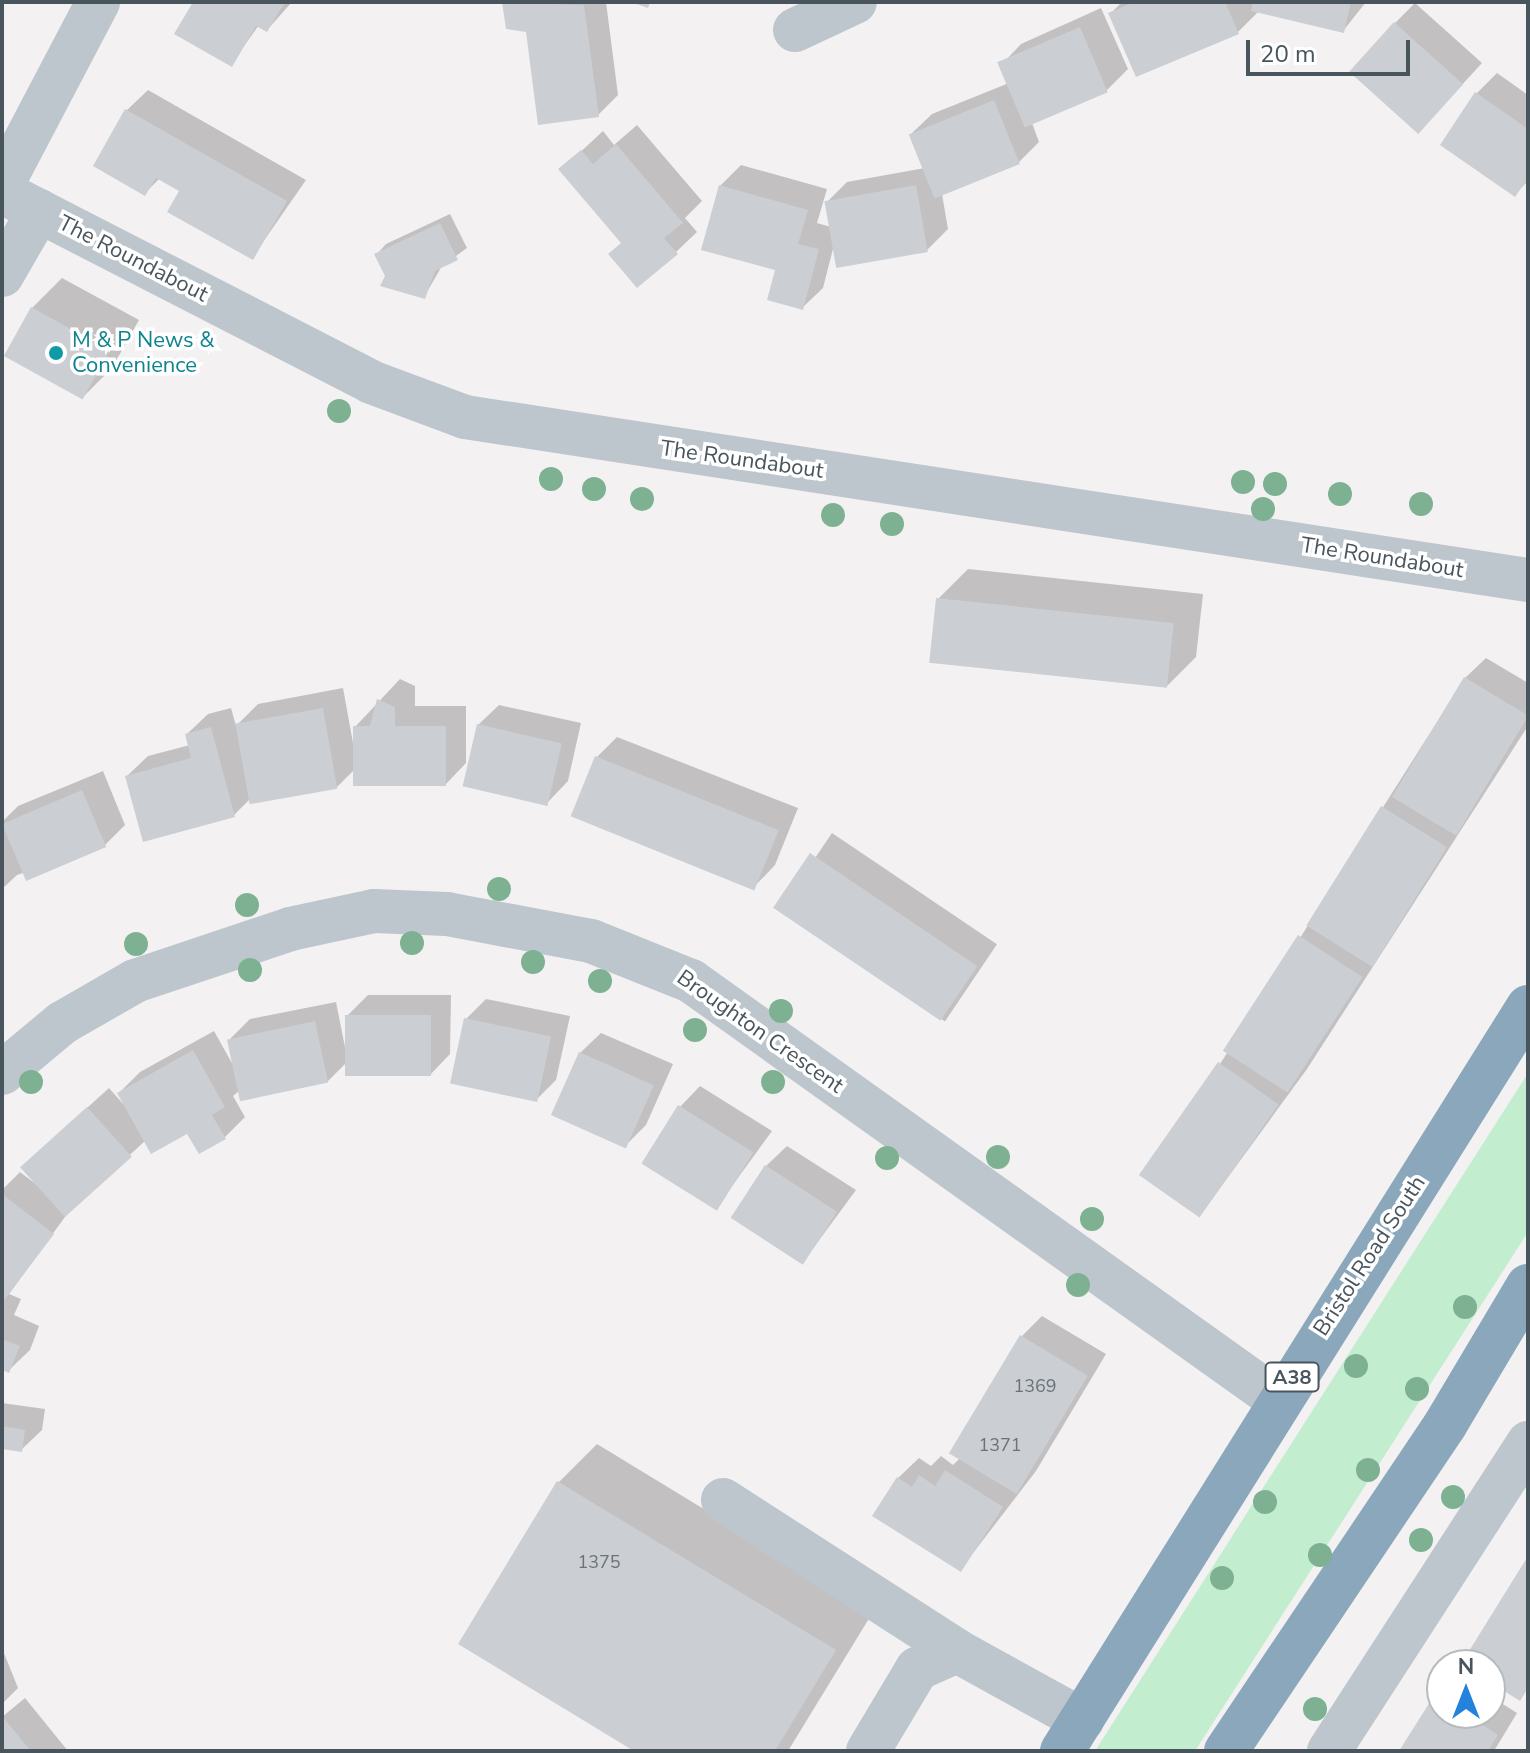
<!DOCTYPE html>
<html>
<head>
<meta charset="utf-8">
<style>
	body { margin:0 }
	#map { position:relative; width:1530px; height:1753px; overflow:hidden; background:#f3f1f1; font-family:"Nunito Sans",sans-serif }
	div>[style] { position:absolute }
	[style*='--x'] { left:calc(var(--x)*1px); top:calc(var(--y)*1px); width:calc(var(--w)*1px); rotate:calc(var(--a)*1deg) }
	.green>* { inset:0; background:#c2edcf }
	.shadow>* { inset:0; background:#0003; transform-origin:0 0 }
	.building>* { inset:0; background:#cbced3; transform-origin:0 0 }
	.minor>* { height:44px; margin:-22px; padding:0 22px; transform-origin:22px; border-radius:22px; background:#bdc6cc }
	.highway>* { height:44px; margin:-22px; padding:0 22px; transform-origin:22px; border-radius:22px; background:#8ba7bc }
	.trees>* { width:24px; height:24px; margin:-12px; border-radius:50%; background:#7db192 }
	.dots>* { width:22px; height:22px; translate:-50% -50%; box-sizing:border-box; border:4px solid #fff; border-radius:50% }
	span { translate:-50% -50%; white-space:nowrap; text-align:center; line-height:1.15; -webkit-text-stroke:7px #fff; paint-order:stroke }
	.number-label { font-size:18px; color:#6a737a }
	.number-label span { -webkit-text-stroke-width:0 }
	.shield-label span { padding:2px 6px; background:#fff; border:2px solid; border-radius:6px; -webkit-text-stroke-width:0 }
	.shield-label { font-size:20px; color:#49555d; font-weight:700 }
	.street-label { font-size:22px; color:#49555d }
	.culture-label { font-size:22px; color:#0d838f }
	.left { translate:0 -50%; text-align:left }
	.frame { position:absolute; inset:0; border:4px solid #49555d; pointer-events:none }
	.north { position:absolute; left:1426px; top:1649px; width:80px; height:80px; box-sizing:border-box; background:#fff; border:2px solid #b6bbbe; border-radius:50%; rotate:0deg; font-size:22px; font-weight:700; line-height:32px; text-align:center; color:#49555d }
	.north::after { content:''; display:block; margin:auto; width:28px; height:36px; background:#2382db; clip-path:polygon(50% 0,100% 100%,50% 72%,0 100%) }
	.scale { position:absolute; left:1246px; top:40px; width:164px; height:36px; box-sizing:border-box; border:4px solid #49555d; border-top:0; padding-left:10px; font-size:24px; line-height:28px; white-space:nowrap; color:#49555d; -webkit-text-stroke:6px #fff; paint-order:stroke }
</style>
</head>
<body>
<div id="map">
	<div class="green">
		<i style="clip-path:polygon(1528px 1073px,1528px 1232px,1195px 1751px,1095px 1751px)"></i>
	</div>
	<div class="shadow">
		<i style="clip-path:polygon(195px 2px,292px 2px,267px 30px,259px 25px,231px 64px)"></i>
		<i style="clip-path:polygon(504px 2px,606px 2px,618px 95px,598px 115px,528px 30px,508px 28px)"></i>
		<i style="clip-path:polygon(1122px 2px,1366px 2px,1343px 31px,1259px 11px,1238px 32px,1111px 13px)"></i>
		<i style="clip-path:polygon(1415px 3px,1482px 63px,1438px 111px,1395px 23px)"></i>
		<i style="clip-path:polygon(1101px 8px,1128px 69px,1107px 90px,1032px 123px,1039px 142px,1019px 162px,942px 194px,948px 229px,927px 250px,834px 245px,823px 288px,802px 308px,720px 186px,741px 165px,827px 189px,817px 223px,831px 227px,827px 202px,847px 182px,925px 168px,911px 134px,932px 114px,1009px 83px,1001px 65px,1021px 44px)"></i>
		<i style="clip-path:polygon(1497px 73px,1528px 95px,1528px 181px,1515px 194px,1476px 94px)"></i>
		<i style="clip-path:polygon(148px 90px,306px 180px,252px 258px,182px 191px,160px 178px,145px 193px,127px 110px)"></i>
		<i style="clip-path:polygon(637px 125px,702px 201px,685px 218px,697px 232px,676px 252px,561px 170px,603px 131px,614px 145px)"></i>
		<i style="clip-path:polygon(450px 214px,467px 248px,442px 266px,424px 297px,387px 276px,377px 254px,386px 244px)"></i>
		<i style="clip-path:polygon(62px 278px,139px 320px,112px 368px,82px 398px,32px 308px)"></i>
		<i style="clip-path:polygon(968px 569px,1203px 594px,1196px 657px,1166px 687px,938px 599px)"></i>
		<i style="clip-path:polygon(1486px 658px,1528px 683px,1528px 726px,1307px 1069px,1201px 1214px,1220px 1064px,1465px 678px)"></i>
		<i style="clip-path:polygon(400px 679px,415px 686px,415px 706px,466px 706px,466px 763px,446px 784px,355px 769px,337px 787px,251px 798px,234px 815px,127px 776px,148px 756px,190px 745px,187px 734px,208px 714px,231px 708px,236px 726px,258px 704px,343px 688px,353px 743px,355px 727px)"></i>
		<i style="clip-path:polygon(499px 705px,581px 723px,568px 781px,548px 802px,478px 725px)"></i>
		<i style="clip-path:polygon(617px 737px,798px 808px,775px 865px,755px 886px,596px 758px)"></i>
		<i style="clip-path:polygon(103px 771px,125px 825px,105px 845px,17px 875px,2px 889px,2px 822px,18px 806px)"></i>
		<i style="left:832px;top:833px;width:199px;height:93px;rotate:34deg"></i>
		<i style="clip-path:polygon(368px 995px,451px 995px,450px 1054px,430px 1075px,347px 1062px,327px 1082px,239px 1091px,233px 1096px,245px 1117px,224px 1138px,188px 1131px,146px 1140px,70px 1210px,9px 1294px,21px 1299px,14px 1315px,39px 1326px,30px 1350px,9px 1370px,2px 1368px,2px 1190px,20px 1172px,37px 1185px,44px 1147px,109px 1088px,124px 1105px,119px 1093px,140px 1072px,214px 1031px,233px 1065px,229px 1040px,250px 1019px,336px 1002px,345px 1047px,347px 1016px)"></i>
		<i style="clip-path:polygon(486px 999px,570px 1016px,556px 1080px,536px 1100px,466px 1019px)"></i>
		<i style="clip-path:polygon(601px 1033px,673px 1064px,646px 1125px,625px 1146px,580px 1053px)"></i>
		<i style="clip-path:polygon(700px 1086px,772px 1131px,716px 1208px,680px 1107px)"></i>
		<i style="clip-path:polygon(787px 1146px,856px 1190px,803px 1262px,766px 1166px)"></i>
		<i style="clip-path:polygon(1042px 1316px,1106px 1354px,1036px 1471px,960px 1570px,898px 1478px,919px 1458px,931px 1466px,941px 1456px,953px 1465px,960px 1458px,1022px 1336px)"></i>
		<i style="clip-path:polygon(2px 1403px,45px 1409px,42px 1430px,21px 1450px,2px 1447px)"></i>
		<i style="clip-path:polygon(597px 1444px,873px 1612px,788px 1751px,638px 1751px,460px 1643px,559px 1482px)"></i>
		<i style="clip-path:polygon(2px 1648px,18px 1688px,2px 1704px)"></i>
		<i style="clip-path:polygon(1442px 1690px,1442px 1713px,1490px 1713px,1490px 1696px,1517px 1713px,1494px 1751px,1402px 1751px)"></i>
		<i style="clip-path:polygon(25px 1698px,68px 1751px,2px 1751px,2px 1717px)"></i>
	</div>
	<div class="building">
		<i style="clip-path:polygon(193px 2px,285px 2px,267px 32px,256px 26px,232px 67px,174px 34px)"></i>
		<i style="clip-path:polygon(502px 2px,584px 5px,599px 117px,538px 125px,526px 32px,506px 29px)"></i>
		<i style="clip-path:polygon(631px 2px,650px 2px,648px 8px)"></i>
		<i style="clip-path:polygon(1134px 2px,1225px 2px,1239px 34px,1136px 77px,1108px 13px)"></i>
		<i style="clip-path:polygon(1253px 2px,1351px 2px,1344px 33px,1251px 11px)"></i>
		<i style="left:1394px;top:22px;width:93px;height:67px;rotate:42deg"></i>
		<i style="left:1080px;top:27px;width:71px;height:90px;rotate:67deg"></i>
		<i style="clip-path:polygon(1475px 92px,1528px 129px,1528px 178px,1515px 197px,1440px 145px)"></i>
		<i style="left:994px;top:100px;width:69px;height:92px;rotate:68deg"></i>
		<i style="clip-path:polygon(125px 109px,287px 201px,253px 260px,167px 212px,179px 191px,156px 178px,145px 196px,93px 166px)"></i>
		<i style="clip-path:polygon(616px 144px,683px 223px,664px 238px,678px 254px,637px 288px,608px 254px,621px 243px,558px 169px,581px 150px,593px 164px)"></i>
		<i style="clip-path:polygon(719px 185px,808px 210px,798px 244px,819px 249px,803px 310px,767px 300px,775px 270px,701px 250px)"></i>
		<i style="left:916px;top:185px;width:68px;height:93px;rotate:80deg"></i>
		<i style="clip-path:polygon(440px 223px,458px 260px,435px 271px,425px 299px,380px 286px,385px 276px,374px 254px)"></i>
		<i style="left:31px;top:307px;width:90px;height:56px;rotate:29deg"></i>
		<i style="left:936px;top:598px;width:239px;height:65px;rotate:6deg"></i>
		<i style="left:1464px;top:677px;width:75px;height:140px;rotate:31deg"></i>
		<i style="clip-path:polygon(377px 699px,395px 707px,395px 726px,446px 726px,446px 786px,353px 786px,353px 726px,370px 726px)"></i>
		<i style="left:323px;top:708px;width:82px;height:89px;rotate:80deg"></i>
		<i style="left:477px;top:724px;width:87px;height:64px;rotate:13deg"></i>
		<i style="clip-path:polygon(211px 727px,235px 817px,143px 842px,125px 776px,191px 758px,185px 734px)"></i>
		<i style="left:595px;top:756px;width:198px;height:65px;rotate:22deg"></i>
		<i style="left:82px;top:790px;width:62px;height:87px;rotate:67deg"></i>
		<i style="left:1381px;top:806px;width:78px;height:141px;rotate:32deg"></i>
		<i style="left:810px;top:853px;width:202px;height:66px;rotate:34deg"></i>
		<i style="left:1298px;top:935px;width:77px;height:138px;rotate:33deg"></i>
		<i style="left:345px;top:1015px;width:86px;height:61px"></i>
		<i style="left:464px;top:1018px;width:89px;height:67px;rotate:12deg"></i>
		<i style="left:315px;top:1021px;width:63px;height:90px;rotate:78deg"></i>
		<i style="clip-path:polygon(193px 1050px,225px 1107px,212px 1115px,226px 1139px,199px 1154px,187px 1134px,151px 1154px,117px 1093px)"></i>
		<i style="left:579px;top:1052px;width:82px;height:69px;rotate:24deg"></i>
		<i style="left:1218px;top:1062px;width:74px;height:138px;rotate:35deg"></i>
		<i style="left:678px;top:1105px;width:89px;height:69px;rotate:32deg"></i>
		<i style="left:87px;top:1107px;width:67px;height:90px;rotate:48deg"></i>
		<i style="left:765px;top:1165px;width:86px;height:63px;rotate:33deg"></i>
		<i style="clip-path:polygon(2px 1194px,54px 1234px,2px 1303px)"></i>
		<i style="left:1020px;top:1335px;width:79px;height:138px;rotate:31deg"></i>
		<i style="clip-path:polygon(2px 1339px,20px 1346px,9px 1373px,2px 1370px)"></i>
		<i style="clip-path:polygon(2px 1426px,25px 1430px,22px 1452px,2px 1449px)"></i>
		<i style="clip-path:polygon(945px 1470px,1003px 1507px,961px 1572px,872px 1516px,897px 1477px,912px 1487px,919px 1475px,935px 1486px)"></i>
		<i style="clip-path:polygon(557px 1481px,836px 1650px,775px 1751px,634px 1751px,458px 1644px)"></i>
		<i style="clip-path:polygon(1528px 1556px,1528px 1688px,1520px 1701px,1490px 1682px,1490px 1665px,1461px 1664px)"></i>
		<i style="clip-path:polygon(1435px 1694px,1442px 1713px,1465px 1713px,1498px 1735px,1488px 1751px,1399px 1751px)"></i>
		<i style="clip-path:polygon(2px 1716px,31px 1751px,2px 1751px)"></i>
	</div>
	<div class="minor">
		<i style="--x:795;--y:30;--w:66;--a:-25"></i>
		<i style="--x:2;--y:185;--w:207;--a:-62.3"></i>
		<i style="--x:2;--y:192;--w:415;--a:27.2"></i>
		<i style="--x:371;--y:382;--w:100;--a:20.4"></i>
		<i style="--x:465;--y:417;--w:1075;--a:8.72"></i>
		<i style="--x:2;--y:275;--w:74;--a:-60"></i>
		<i style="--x:2;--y:1073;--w:78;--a:-39.8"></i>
		<i style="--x:62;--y:1023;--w:84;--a:-29.9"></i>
		<i style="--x:135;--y:981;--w:163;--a:-18.5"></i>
		<i style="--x:290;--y:929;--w:86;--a:-12.1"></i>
		<i style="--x:374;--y:911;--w:73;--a:2.4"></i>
		<i style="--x:447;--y:914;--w:147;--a:10.6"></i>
		<i style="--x:591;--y:941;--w:108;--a:21.8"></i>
		<i style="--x:691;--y:981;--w:720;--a:35.5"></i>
		<i style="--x:723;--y:1500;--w:278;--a:32.8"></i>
		<i style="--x:868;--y:1751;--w:96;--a:-59.1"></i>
		<i style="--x:917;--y:1669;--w:44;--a:-24.2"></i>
		<i style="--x:957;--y:1651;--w:143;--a:28.9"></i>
		<i style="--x:1329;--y:1751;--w:367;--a:-57.1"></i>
	</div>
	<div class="highway">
		<i style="--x:1062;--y:1751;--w:878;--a:-57.94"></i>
		<i style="--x:1226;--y:1751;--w:393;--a:-56.1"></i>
		<i style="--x:1445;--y:1425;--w:162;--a:-59.2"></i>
	</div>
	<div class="trees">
		<i style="left:339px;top:411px"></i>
		<i style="left:551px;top:479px"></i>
		<i style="left:1243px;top:482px"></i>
		<i style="left:1275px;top:484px"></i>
		<i style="left:594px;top:489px"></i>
		<i style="left:1340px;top:494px"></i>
		<i style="left:642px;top:499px"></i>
		<i style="left:1421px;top:504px"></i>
		<i style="left:1263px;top:509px"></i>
		<i style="left:833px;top:515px"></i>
		<i style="left:892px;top:524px"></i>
		<i style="left:499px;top:889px"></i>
		<i style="left:247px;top:905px"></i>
		<i style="left:412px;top:943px"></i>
		<i style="left:136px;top:944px"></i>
		<i style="left:533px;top:962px"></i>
		<i style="left:250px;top:970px"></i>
		<i style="left:600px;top:981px"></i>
		<i style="left:781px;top:1011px"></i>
		<i style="left:695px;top:1030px"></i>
		<i style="left:31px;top:1082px"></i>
		<i style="left:773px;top:1082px"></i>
		<i style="left:998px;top:1157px"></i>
		<i style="left:887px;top:1158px"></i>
		<i style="left:1092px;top:1219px"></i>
		<i style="left:1078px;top:1285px"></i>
		<i style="left:1465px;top:1307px"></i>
		<i style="left:1356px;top:1366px"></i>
		<i style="left:1417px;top:1389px"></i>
		<i style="left:1368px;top:1470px"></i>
		<i style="left:1453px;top:1497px"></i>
		<i style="left:1265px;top:1502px"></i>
		<i style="left:1421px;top:1540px"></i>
		<i style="left:1320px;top:1555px"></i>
		<i style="left:1222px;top:1578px"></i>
		<i style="left:1315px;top:1709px"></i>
	</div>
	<div class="dots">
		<i style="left:56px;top:353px;background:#0f9aa8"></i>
	</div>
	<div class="number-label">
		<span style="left:1035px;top:1386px">1369</span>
		<span style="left:1000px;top:1445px">1371</span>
		<span style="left:599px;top:1562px">1375</span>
	</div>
	<div class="shield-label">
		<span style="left:1292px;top:1377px">A38</span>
	</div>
	<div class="street-label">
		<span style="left:133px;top:259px;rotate:27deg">The Roundabout</span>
		<span style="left:742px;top:460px;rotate:8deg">The Roundabout</span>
		<span style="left:1382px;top:558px;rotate:9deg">The Roundabout</span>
		<span style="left:760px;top:1032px;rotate:35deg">Broughton Crescent</span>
		<span style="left:1370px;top:1256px;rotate:-57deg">Bristol Road South</span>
	</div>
	<div class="culture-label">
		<span class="left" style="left:72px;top:353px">M &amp; P News &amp;<br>Convenience</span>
	</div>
	<div class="frame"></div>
	<div class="north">N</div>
	<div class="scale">20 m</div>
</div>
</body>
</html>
